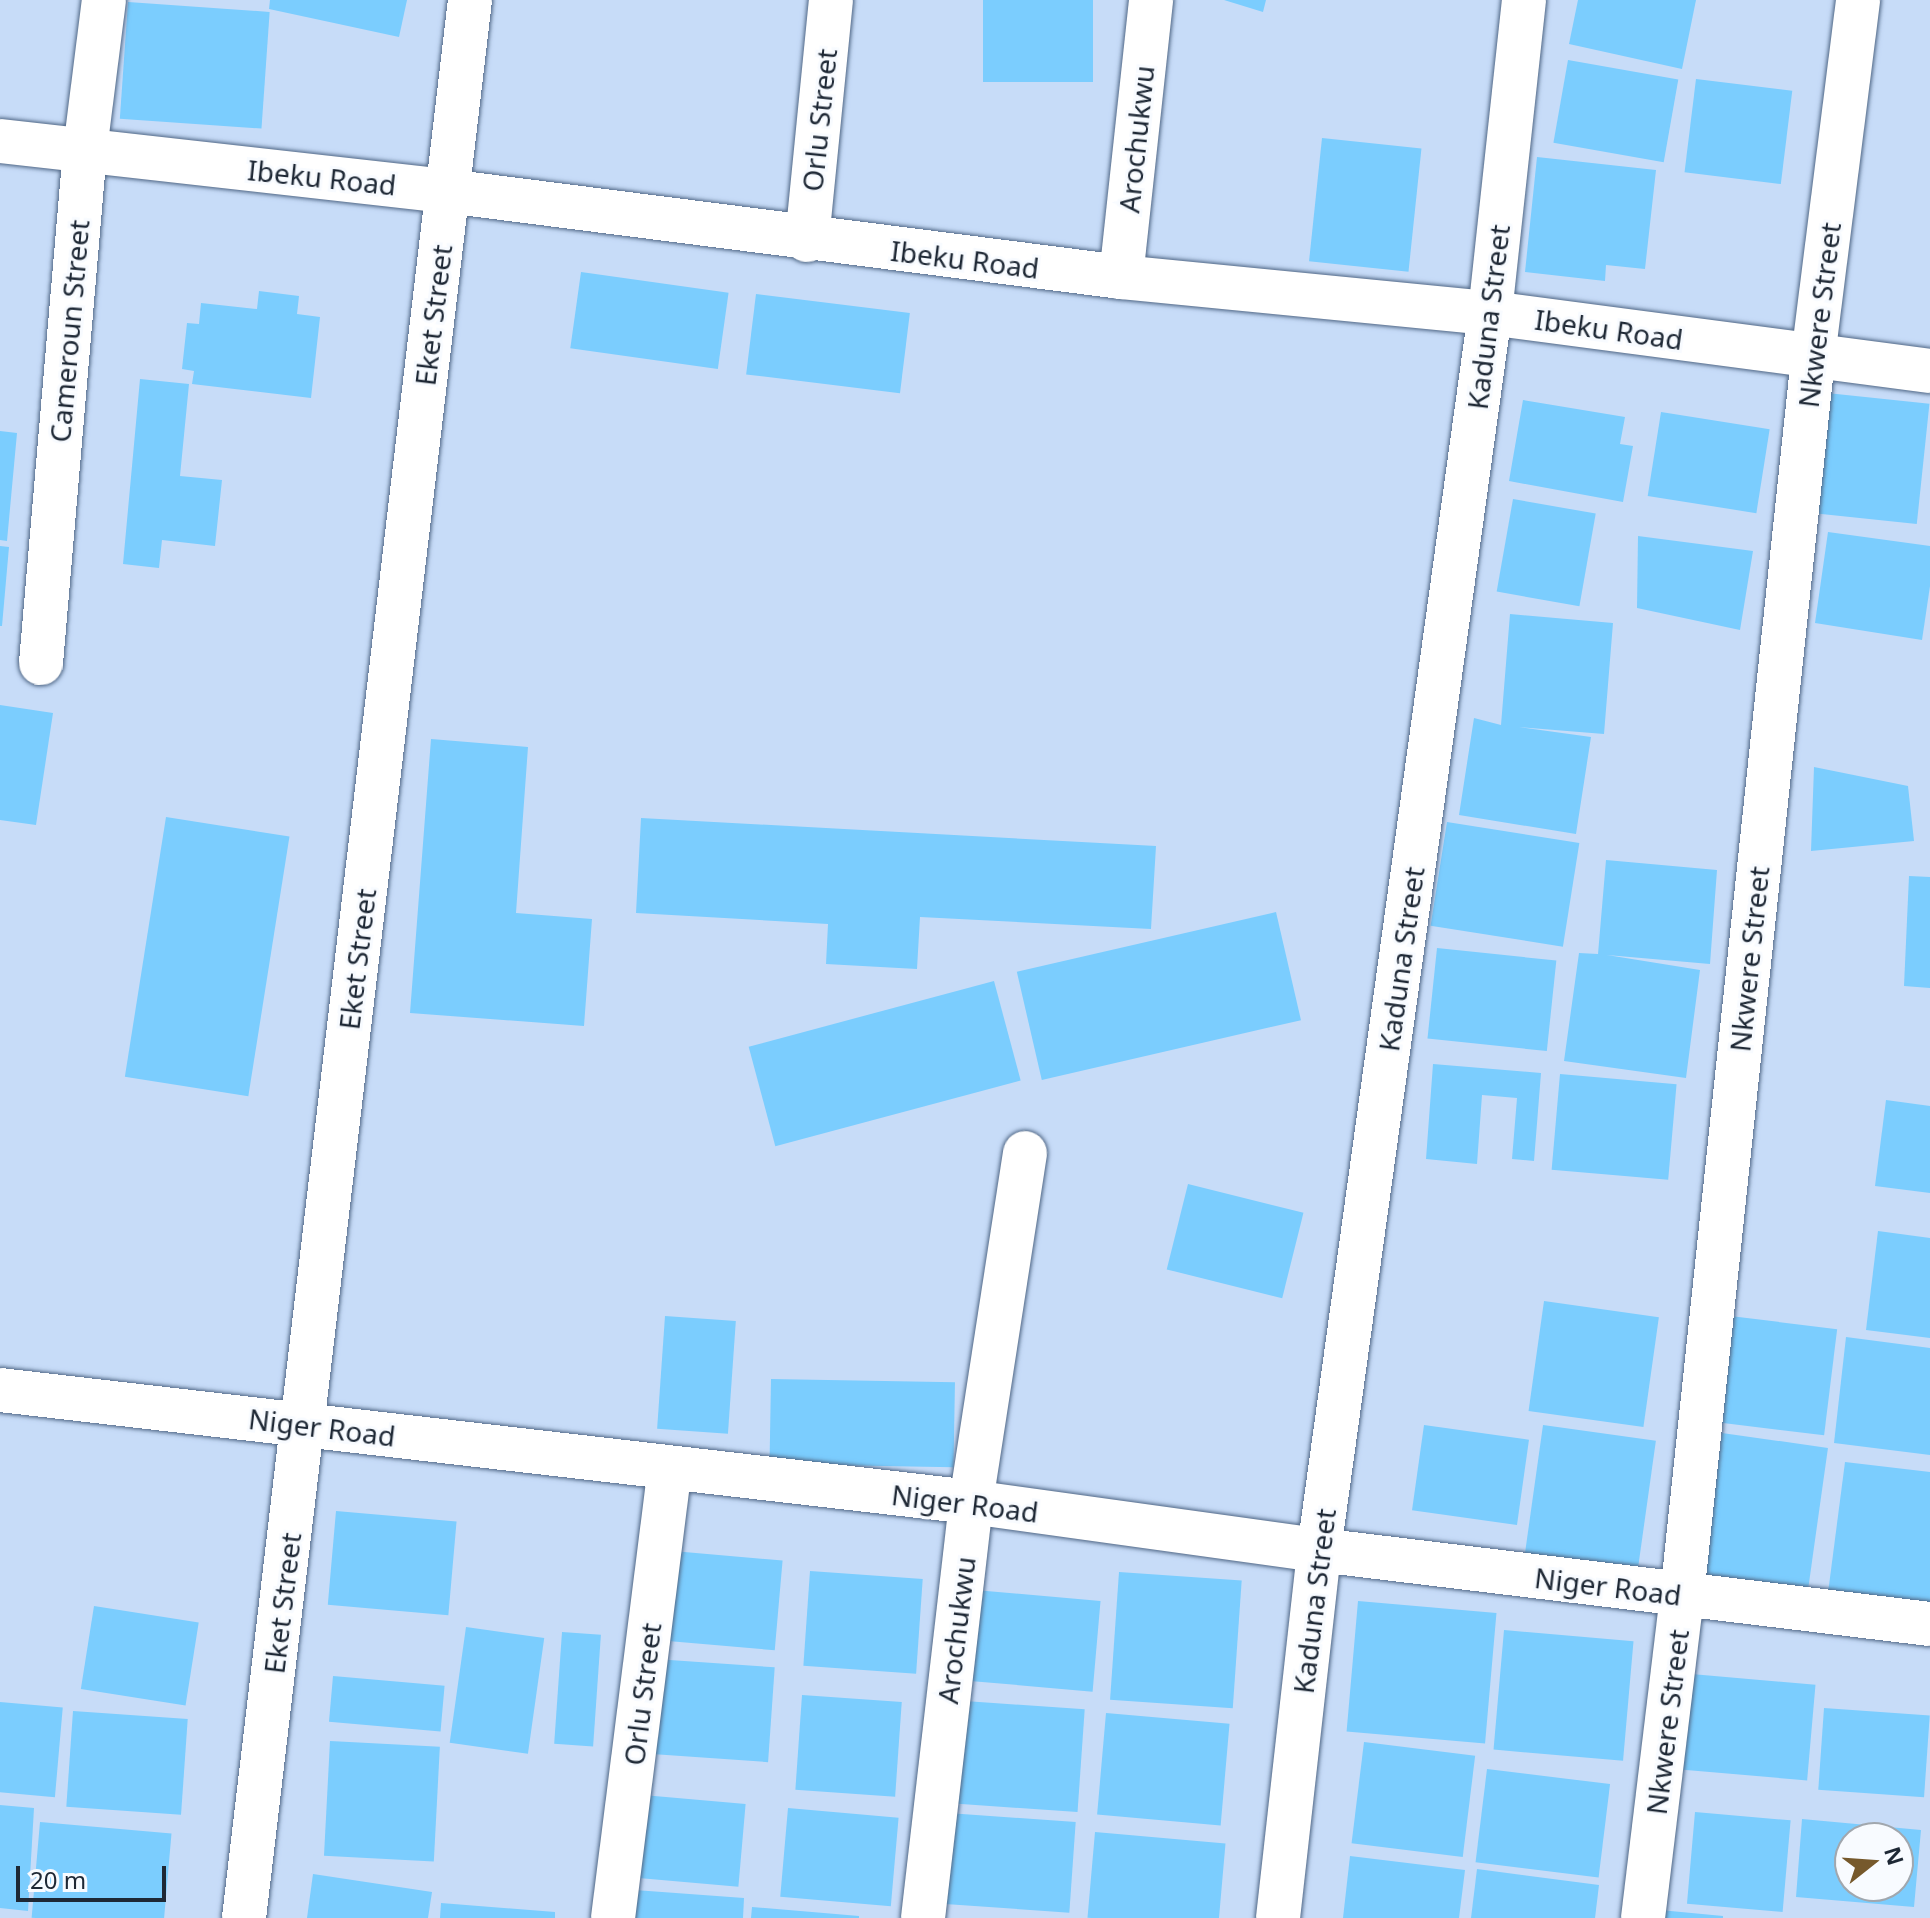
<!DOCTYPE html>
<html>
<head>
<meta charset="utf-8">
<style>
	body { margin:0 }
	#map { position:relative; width:1930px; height:1918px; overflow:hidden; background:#c7dcf8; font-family:"Noto Sans",sans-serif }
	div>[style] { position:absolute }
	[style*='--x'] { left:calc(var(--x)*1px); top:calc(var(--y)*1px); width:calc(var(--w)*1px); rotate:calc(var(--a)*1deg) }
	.building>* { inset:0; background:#7bcdfe; transform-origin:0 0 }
	.roads { filter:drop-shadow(0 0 2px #506786) drop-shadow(0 0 2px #506786) }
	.street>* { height:44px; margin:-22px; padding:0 22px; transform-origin:22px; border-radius:22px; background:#fff }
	span { translate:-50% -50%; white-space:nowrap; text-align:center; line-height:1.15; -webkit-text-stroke:6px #f8fbff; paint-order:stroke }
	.street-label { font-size:28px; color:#1e2835 }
	.north { position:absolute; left:1834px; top:1822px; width:80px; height:80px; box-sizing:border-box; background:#f8fbff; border:2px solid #a1a7ae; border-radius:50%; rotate:73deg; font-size:22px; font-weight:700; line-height:32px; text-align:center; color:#1e2835 }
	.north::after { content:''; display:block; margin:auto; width:28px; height:36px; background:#76592c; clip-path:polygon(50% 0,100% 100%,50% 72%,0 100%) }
	.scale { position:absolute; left:16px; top:1866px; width:150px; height:36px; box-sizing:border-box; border:4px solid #1e2835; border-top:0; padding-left:10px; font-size:24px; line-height:28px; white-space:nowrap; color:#1e2835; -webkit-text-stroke:6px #f8fbff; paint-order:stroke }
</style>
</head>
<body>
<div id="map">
	<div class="building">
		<i style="clip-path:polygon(270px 0,407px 0,399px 37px,269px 9px)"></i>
		<i style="left:983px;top:0;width:110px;height:82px"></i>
		<i style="clip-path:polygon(1224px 0,1266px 0,1263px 12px)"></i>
		<i style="clip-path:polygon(1578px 0,1696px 0,1682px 69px,1569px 44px)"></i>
		<i style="left:128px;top:2px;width:142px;height:117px;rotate:4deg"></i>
		<i style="left:1568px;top:60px;width:112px;height:84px;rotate:10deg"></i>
		<i style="left:1696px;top:79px;width:97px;height:94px;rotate:7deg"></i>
		<i style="left:1322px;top:138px;width:100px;height:124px;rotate:6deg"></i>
		<i style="clip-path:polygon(1537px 157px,1656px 170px,1645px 269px,1606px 265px,1605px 281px,1525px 272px)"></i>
		<i style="left:581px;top:272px;width:149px;height:77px;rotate:8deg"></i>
		<i style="clip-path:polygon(259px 291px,299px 296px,297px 314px,320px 317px,311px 398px,192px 384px,194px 371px,182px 369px,187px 323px,199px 324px,201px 303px,257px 309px)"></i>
		<i style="left:756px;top:294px;width:155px;height:81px;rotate:7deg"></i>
		<i style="clip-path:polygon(140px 379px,189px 384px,180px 476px,222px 480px,215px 546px,162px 540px,159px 568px,123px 564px)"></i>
		<i style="left:1827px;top:393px;width:103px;height:121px;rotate:6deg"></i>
		<i style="clip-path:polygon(1523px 400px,1625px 417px,1620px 444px,1633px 446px,1623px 502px,1509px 481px)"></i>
		<i style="left:1661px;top:412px;width:110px;height:85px;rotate:9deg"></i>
		<i style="clip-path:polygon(0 431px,17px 433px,7px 541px,0 540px)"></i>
		<i style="left:1513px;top:499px;width:84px;height:94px;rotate:10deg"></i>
		<i style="clip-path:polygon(1828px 532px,1930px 546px,1930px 586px,1922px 640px,1815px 623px)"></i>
		<i style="clip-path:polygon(1638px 536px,1753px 551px,1740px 630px,1637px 608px)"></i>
		<i style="clip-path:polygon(0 546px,9px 547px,2px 626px,0 626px)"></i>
		<i style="clip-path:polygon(1510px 614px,1613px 623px,1604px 734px,1519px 727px,1591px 737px,1576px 834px,1459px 815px,1474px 718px,1501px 725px)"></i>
		<i style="clip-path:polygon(0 705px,53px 713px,36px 825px,0 820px)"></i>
		<i style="clip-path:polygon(431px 739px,528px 747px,516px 913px,592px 919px,584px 1026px,410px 1013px)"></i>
		<i style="clip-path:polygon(1814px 767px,1908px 786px,1914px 841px,1811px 851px)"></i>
		<i style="left:166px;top:817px;width:125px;height:263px;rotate:9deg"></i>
		<i style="clip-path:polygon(641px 818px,1156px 846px,1151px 929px,920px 917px,917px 969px,826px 964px,828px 924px,636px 913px)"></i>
		<i style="left:1447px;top:822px;width:134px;height:105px;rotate:9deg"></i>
		<i style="clip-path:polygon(1606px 860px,1717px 870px,1710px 964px,1607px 955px,1700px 970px,1686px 1078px,1564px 1061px,1579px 953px,1598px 954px)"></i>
		<i style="clip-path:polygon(1909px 876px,1930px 877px,1930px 988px,1904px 986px)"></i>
		<i style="left:1276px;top:912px;width:111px;height:266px;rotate:77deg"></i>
		<i style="left:1437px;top:948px;width:120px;height:91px;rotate:6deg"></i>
		<i style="left:994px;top:981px;width:103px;height:254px;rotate:75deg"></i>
		<i style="clip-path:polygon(1433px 1064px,1541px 1073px,1534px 1161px,1512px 1159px,1517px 1098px,1482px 1095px,1477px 1164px,1426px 1159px)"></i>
		<i style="left:1560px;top:1074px;width:117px;height:96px;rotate:5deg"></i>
		<i style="clip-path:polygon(1886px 1100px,1930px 1106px,1930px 1193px,1875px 1186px)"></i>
		<i style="left:1188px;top:1184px;width:119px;height:88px;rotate:14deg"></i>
		<i style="clip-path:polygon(1878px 1231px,1930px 1238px,1930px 1338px,1866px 1330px)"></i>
		<i style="left:1544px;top:1301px;width:116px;height:111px;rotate:8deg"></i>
		<i style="left:1722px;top:1315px;width:116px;height:107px;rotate:7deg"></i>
		<i style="left:665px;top:1316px;width:71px;height:113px;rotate:4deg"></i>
		<i style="clip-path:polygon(1846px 1337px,1930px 1348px,1930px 1455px,1834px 1443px)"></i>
		<i style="left:771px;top:1379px;width:184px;height:85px;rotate:1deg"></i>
		<i style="left:1424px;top:1425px;width:106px;height:86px;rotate:8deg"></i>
		<i style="left:1543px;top:1425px;width:114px;height:132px;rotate:8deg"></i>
		<i style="left:1722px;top:1433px;width:107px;height:153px;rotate:8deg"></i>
		<i style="clip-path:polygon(1845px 1462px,1930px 1472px,1930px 1606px,1828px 1593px)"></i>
		<i style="left:336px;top:1511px;width:121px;height:94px;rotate:5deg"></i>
		<i style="left:673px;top:1551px;width:110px;height:90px;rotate:5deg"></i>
		<i style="left:810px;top:1571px;width:113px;height:95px;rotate:4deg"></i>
		<i style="left:1119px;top:1572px;width:123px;height:128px;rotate:4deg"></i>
		<i style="left:975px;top:1590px;width:126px;height:91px;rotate:5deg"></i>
		<i style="left:1358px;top:1601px;width:139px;height:131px;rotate:5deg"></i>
		<i style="left:94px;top:1606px;width:106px;height:84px;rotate:9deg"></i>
		<i style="left:466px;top:1627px;width:79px;height:117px;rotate:8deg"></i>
		<i style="left:1504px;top:1630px;width:130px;height:120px;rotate:5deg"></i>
		<i style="left:562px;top:1632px;width:39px;height:112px;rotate:4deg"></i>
		<i style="left:655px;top:1659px;width:120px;height:95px;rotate:4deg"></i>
		<i style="left:1680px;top:1673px;width:136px;height:96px;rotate:5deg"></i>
		<i style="left:333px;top:1676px;width:112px;height:46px;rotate:5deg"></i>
		<i style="left:802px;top:1695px;width:100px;height:95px;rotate:4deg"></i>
		<i style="left:965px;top:1701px;width:120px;height:103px;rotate:4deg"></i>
		<i style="left:0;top:1702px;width:63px;height:90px;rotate:5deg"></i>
		<i style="left:1824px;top:1708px;width:106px;height:82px;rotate:4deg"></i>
		<i style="left:73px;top:1711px;width:115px;height:96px;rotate:4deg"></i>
		<i style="left:1106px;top:1713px;width:124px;height:102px;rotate:5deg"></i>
		<i style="left:330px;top:1741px;width:110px;height:115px;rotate:3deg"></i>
		<i style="left:1364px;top:1742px;width:112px;height:102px;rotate:7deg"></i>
		<i style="left:1487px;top:1769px;width:124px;height:94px;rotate:7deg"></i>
		<i style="left:643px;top:1795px;width:103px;height:83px;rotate:5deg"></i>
		<i style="clip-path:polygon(0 1805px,34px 1808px,28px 1911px,0 1908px)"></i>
		<i style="left:788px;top:1808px;width:111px;height:89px;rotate:5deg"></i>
		<i style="left:1695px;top:1812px;width:96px;height:92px;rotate:5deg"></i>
		<i style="left:948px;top:1813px;width:128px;height:91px;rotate:4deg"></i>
		<i style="clip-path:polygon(evenodd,1802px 1819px,1921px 1830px,1914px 1907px,1796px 1897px,1802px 1819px,1850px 1838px,1898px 1838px,1898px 1886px,1850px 1886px,1850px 1838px)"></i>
		<i style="left:40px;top:1822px;width:132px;height:96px;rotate:5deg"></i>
		<i style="left:1095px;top:1832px;width:131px;height:86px;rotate:5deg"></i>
		<i style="clip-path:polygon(1350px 1856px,1465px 1870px,1459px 1918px,1343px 1918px)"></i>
		<i style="clip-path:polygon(1477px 1869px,1599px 1885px,1595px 1918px,1471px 1918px)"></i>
		<i style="clip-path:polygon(313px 1874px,432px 1892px,428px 1918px,307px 1918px)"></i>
		<i style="clip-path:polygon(621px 1889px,744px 1898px,743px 1918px,619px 1918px)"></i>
		<i style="clip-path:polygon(441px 1903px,555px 1912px,555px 1918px,440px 1918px)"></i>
		<i style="clip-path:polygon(752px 1907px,859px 1916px,859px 1918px,751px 1918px)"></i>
		<i style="clip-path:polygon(1660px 1910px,1723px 1916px,1723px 1918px,1660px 1918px)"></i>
	</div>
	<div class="roads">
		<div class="street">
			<i style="--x:0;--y:141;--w:450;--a:6.4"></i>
			<i style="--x:447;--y:191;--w:679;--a:7.27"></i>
			<i style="--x:1121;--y:277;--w:371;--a:5.6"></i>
			<i style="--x:1490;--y:313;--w:444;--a:7.5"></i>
			<i style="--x:807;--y:240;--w:241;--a:-84.3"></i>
			<i style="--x:1121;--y:277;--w:279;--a:-83.8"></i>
			<i style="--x:41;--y:663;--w:515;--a:-85.1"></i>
			<i style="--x:85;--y:150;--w:151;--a:-82.8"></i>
			<i style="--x:0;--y:1390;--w:977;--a:6.58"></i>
			<i style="--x:971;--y:1502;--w:351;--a:7.9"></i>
			<i style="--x:1319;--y:1550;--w:615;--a:6.91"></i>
			<i style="--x:244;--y:1918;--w:1931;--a:-83.28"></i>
			<i style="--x:613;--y:1918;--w:453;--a:-82.8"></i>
			<i style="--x:923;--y:1918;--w:419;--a:-83.4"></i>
			<i style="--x:971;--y:1502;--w:353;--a:-81.2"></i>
			<i style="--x:1278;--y:1918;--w:370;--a:-83.6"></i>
			<i style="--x:1319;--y:1550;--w:1249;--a:-82.13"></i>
			<i style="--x:1490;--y:313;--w:315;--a:-83.8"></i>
			<i style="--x:1643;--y:1918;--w:324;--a:-83.1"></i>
			<i style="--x:1682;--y:1596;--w:1246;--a:-83.96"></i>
			<i style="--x:1813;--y:357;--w:360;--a:-82.8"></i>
		</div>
	</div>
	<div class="street-label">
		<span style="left:819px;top:120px;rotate:-84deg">Orlu Street</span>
		<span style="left:1136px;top:139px;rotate:-84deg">Arochukwu</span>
		<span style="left:322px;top:177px;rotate:6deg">Ibeku Road</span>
		<span style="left:965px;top:259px;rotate:7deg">Ibeku Road</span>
		<span style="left:433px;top:315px;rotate:-83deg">Eket Street</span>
		<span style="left:1819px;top:315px;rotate:-83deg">Nkwere Street</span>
		<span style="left:1488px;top:317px;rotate:-83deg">Kaduna Street</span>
		<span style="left:1609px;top:329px;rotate:8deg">Ibeku Road</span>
		<span style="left:69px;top:331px;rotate:-85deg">Cameroun Street</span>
		<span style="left:357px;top:959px;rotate:-83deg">Eket Street</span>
		<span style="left:1401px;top:959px;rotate:-82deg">Kaduna Street</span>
		<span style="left:1749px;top:959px;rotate:-84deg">Nkwere Street</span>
		<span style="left:322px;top:1427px;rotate:7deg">Niger Road</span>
		<span style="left:965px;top:1503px;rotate:7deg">Niger Road</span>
		<span style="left:1608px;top:1586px;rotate:7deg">Niger Road</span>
		<span style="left:1314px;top:1601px;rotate:-83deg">Kaduna Street</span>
		<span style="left:282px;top:1603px;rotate:-83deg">Eket Street</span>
		<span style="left:956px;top:1630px;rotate:-83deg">Arochukwu</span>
		<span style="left:642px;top:1694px;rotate:-83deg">Orlu Street</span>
		<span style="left:1667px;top:1722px;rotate:-83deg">Nkwere Street</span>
	</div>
	<div class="north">N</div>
	<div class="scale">20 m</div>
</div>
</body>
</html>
